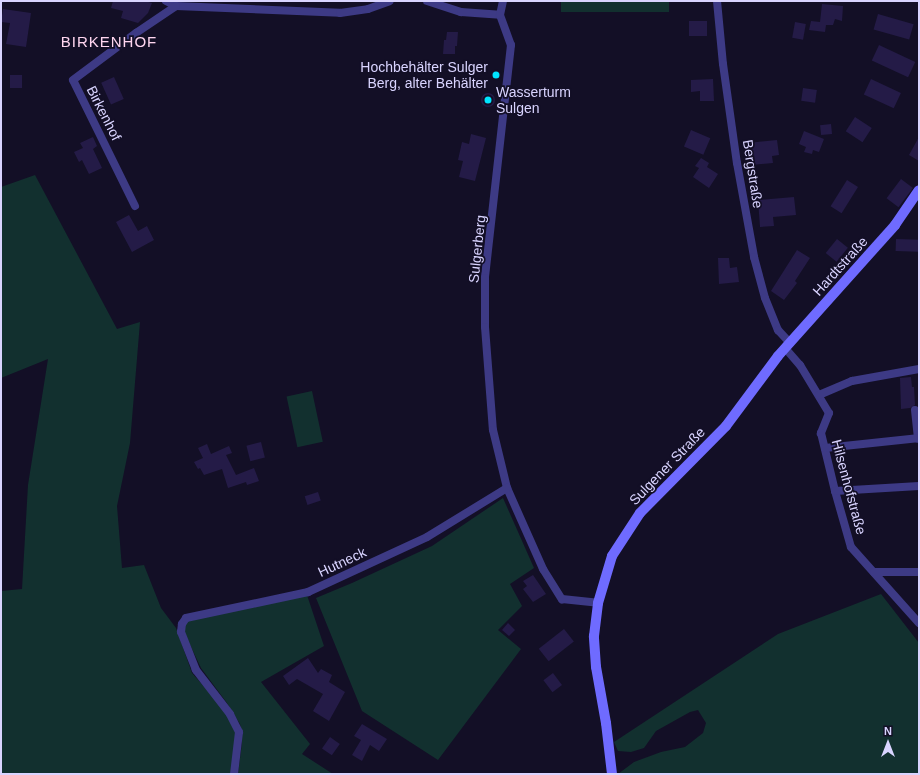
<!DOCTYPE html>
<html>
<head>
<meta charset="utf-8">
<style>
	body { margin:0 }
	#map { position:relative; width:920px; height:775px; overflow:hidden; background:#130f26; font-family:Arial,sans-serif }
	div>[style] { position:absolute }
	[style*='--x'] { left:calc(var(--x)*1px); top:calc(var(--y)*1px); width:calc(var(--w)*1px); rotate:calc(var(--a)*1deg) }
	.green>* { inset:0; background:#12302f; transform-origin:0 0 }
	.building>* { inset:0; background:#241b47; transform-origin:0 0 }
	.round { border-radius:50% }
	.minor>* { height:8px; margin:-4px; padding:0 4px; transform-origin:4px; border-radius:4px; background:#3d3a85 }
	.secondary>* { height:10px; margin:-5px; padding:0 5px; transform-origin:5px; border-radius:5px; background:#6f6bff }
	.dots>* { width:11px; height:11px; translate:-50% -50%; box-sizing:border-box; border:2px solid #130f26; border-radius:50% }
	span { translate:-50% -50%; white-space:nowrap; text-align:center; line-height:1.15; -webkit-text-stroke:3.5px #130f26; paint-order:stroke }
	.poi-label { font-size:14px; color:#d9d4ff }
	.right { translate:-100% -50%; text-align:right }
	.left { translate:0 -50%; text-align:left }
	.street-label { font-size:14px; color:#d9d4ff }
	.neighbourhood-label { font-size:15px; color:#ffd6f0; letter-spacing:1px }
	.frame { position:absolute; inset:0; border:2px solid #d9d4ff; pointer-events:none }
	.north { position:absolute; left:868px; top:723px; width:40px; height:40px; -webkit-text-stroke:3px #130f26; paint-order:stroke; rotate:0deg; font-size:11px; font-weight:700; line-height:16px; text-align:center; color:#d9d4ff }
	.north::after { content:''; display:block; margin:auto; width:14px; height:18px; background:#d9d4ff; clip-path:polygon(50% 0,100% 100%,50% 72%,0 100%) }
</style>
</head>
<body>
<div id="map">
	<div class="green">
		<i style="left:561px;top:1px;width:108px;height:11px"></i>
		<i style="clip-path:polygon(35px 175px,117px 329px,140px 322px,130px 443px,117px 506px,122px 568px,144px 565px,161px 608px,176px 628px,192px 673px,222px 707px,235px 728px,237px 741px,232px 774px,1px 774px,1px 591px,22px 589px,28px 485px,48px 359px,1px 378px,1px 187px)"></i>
		<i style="left:312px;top:391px;width:52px;height:26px;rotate:78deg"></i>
		<i style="clip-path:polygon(503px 498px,534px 568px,510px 584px,522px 606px,498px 630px,521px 649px,438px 760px,362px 711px,316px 598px,352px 583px,432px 546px)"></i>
		<i style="clip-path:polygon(881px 594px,919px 643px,919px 774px,618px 774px,634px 762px,661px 752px,685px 747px,703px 733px,706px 723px,698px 710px,690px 712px,656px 731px,644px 748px,631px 752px,618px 751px,614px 742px,778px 634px)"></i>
		<i style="clip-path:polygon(307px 595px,324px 646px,261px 682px,310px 744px,302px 754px,333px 774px,238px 774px,242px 743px,242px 733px,240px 724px,227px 703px,201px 668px,184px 632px,187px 619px)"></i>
	</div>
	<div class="building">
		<i style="clip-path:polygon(113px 1px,145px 1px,152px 3px,148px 13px,138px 23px,121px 18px,123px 11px,111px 8px)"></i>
		<i style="clip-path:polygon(822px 4px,843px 6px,842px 21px,835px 19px,833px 25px,826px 25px,825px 32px,809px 30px,811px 21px,820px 22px)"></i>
		<i style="clip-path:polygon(3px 9px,31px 13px,26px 47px,6px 44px,10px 23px,1px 22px)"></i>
		<i style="left:878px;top:14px;width:37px;height:16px;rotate:16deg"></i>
		<i style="left:707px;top:21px;width:15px;height:18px;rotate:90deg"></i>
		<i style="left:795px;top:22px;width:11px;height:16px;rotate:10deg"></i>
		<i style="clip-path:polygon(447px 32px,458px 32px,457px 46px,455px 46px,455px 54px,443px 54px,444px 40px,446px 40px)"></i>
		<i style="left:879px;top:45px;width:40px;height:17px;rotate:25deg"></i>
		<i style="left:10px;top:75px;width:12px;height:13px"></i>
		<i style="left:114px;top:77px;width:24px;height:14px;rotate:66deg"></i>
		<i style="clip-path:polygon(713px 79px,714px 101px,700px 101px,700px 91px,691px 92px,691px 80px)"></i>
		<i style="left:871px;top:79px;width:33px;height:17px;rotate:25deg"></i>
		<i style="left:803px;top:88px;width:14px;height:13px;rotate:8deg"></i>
		<i class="round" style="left:481px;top:93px;width:14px;height:14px"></i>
		<i style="left:855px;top:117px;width:20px;height:17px;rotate:33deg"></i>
		<i style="left:831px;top:124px;width:10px;height:11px;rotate:84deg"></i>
		<i style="left:691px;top:130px;width:21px;height:18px;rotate:23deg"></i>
		<i style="clip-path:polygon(804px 131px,824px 139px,819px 152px,813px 150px,812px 154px,804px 152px,806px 147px,799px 144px)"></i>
		<i style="clip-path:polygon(471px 134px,486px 138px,475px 181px,459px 177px,463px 161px,458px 160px,462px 142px,469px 144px)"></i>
		<i style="clip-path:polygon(93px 137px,97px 146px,93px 149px,102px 168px,89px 174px,82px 160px,79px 162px,74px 152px,83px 148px,80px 143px)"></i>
		<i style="clip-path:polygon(919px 137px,919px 161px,909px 155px)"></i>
		<i style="clip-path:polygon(777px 140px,779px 155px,772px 156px,773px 163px,751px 165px,748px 143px)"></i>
		<i style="clip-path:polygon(701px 158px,709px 163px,707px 167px,718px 174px,709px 188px,693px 177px,699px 168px,695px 166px)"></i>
		<i style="left:901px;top:179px;width:15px;height:24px;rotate:37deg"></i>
		<i style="left:847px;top:180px;width:13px;height:31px;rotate:32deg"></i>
		<i style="clip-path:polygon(794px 197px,796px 215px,773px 217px,774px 226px,760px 227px,758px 200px)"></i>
		<i style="clip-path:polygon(129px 215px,138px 231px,147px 226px,154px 240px,132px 252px,116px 222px)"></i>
		<i style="left:837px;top:239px;width:14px;height:18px;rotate:39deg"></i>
		<i style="left:896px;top:239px;width:23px;height:12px;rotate:2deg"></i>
		<i style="clip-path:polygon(797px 250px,810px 258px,795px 281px,797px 283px,784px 300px,771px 291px)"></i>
		<i style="clip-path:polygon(718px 258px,729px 258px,730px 268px,737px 267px,739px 282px,719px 284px)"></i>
		<i style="clip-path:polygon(911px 377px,912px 387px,914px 387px,915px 405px,910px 408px,901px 409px,900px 378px)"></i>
		<i style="left:261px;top:442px;width:16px;height:15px;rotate:76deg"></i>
		<i style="clip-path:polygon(207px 444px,211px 454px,229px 446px,232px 453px,226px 455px,236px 475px,254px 468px,259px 481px,247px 485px,246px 482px,228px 488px,222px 469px,204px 475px,200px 468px,198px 469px,194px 462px,203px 458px,198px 448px)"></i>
		<i style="left:318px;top:492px;width:9px;height:14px;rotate:72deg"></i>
		<i style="clip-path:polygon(533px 575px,546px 594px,533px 602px,523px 589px,527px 586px,523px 581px)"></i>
		<i style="clip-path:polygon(508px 623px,515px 630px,509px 636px,502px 630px)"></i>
		<i style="left:564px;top:629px;width:16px;height:32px;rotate:52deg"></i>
		<i style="clip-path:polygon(308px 658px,318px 673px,321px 669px,332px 675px,329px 682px,345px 692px,329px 721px,313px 711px,323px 694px,297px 679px,289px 685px,283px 676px)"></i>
		<i style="left:553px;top:673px;width:15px;height:12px;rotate:53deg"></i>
		<i style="clip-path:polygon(362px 724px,387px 739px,379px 751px,370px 745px,362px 761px,352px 755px,361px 740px,354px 736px)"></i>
		<i style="left:330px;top:737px;width:12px;height:14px;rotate:35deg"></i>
	</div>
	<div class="minor">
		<i style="--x:166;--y:1;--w:11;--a:27"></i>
		<i style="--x:176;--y:6;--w:164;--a:2.4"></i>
		<i style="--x:340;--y:13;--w:28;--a:-8"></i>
		<i style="--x:368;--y:9;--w:23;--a:-20"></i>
		<i style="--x:427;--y:1;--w:36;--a:18"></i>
		<i style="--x:461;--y:12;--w:39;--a:4"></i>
		<i style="--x:717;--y:1;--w:63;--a:84.6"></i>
		<i style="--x:723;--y:64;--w:100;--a:82"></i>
		<i style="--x:737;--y:163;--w:96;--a:79.7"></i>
		<i style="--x:754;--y:257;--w:42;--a:75"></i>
		<i style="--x:765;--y:298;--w:35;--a:68"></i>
		<i style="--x:778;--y:330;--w:18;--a:47"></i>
		<i style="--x:500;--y:15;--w:32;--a:70"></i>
		<i style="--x:511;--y:45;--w:234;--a:96.4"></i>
		<i style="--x:485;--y:278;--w:49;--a:90"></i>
		<i style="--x:485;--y:327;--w:103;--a:85.6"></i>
		<i style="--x:493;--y:430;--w:60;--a:76.4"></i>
		<i style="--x:507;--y:488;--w:89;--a:66"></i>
		<i style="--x:543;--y:569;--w:36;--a:58"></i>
		<i style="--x:562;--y:599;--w:36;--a:6"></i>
		<i style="--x:500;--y:15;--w:14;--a:-78"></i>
		<i style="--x:135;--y:206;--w:140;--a:-116.2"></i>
		<i style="--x:73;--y:80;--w:79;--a:-36.7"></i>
		<i style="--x:136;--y:33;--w:48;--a:-34"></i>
		<i style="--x:785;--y:348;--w:23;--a:49"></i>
		<i style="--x:800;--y:365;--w:56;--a:58.9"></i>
		<i style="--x:829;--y:413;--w:22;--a:112"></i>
		<i style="--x:821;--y:433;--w:60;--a:76.4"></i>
		<i style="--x:835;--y:491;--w:58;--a:74.1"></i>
		<i style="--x:851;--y:547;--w:102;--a:48.2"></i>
		<i style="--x:819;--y:395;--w:36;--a:-23"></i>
		<i style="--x:852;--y:381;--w:68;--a:-10.2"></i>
		<i style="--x:915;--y:410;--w:29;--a:84"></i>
		<i style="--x:825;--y:448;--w:95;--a:-6.1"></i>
		<i style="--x:835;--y:491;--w:84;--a:-3.4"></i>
		<i style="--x:874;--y:572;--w:45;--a:0"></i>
		<i style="--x:234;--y:774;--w:42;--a:-83.2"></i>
		<i style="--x:239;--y:732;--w:20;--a:-117"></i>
		<i style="--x:230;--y:714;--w:56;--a:-127.7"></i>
		<i style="--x:196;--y:670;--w:41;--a:-111.5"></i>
		<i style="--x:181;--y:632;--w:8;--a:-83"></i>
		<i style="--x:182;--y:624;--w:7;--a:-56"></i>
		<i style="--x:186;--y:618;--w:125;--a:-12"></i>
		<i style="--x:308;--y:592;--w:131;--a:-24.8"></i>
		<i style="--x:427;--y:537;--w:94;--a:-31.5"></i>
	</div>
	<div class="secondary">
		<i style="--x:612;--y:774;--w:51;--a:-96.7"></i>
		<i style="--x:606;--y:723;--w:57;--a:-100.1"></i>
		<i style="--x:596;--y:667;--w:31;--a:-94"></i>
		<i style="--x:594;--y:636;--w:33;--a:-83"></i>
		<i style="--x:598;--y:603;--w:49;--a:-73.4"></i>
		<i style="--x:612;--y:556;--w:51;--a:-56.9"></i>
		<i style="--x:640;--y:513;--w:122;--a:-45.3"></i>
		<i style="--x:726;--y:426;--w:87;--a:-53.4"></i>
		<i style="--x:778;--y:356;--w:176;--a:-48.2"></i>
		<i style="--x:895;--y:225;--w:42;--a:-55.6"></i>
	</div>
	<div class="dots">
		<i style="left:496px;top:75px;background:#00e5ff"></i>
		<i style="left:488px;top:100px;background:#00e5ff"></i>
	</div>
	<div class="poi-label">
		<span class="right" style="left:488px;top:75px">Hochbehälter Sulger<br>Berg, alter Behälter</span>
		<span class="left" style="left:496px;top:100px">Wasserturm<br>Sulgen</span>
	</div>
	<div class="street-label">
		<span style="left:104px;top:113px;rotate:63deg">Birkenhof</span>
		<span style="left:753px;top:174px;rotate:81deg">Bergstraße</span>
		<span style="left:477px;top:249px;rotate:-84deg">Sulgerberg</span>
		<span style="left:840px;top:266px;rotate:-48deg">Hardtstraße</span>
		<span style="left:667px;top:466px;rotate:-46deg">Sulgener Straße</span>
		<span style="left:849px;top:487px;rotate:75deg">Hilsenhofstraße</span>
		<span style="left:342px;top:562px;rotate:-25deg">Hutneck</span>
	</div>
	<div class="neighbourhood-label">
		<span style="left:109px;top:42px">BIRKENHOF</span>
	</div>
	<div class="frame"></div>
	<div class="north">N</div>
</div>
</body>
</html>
